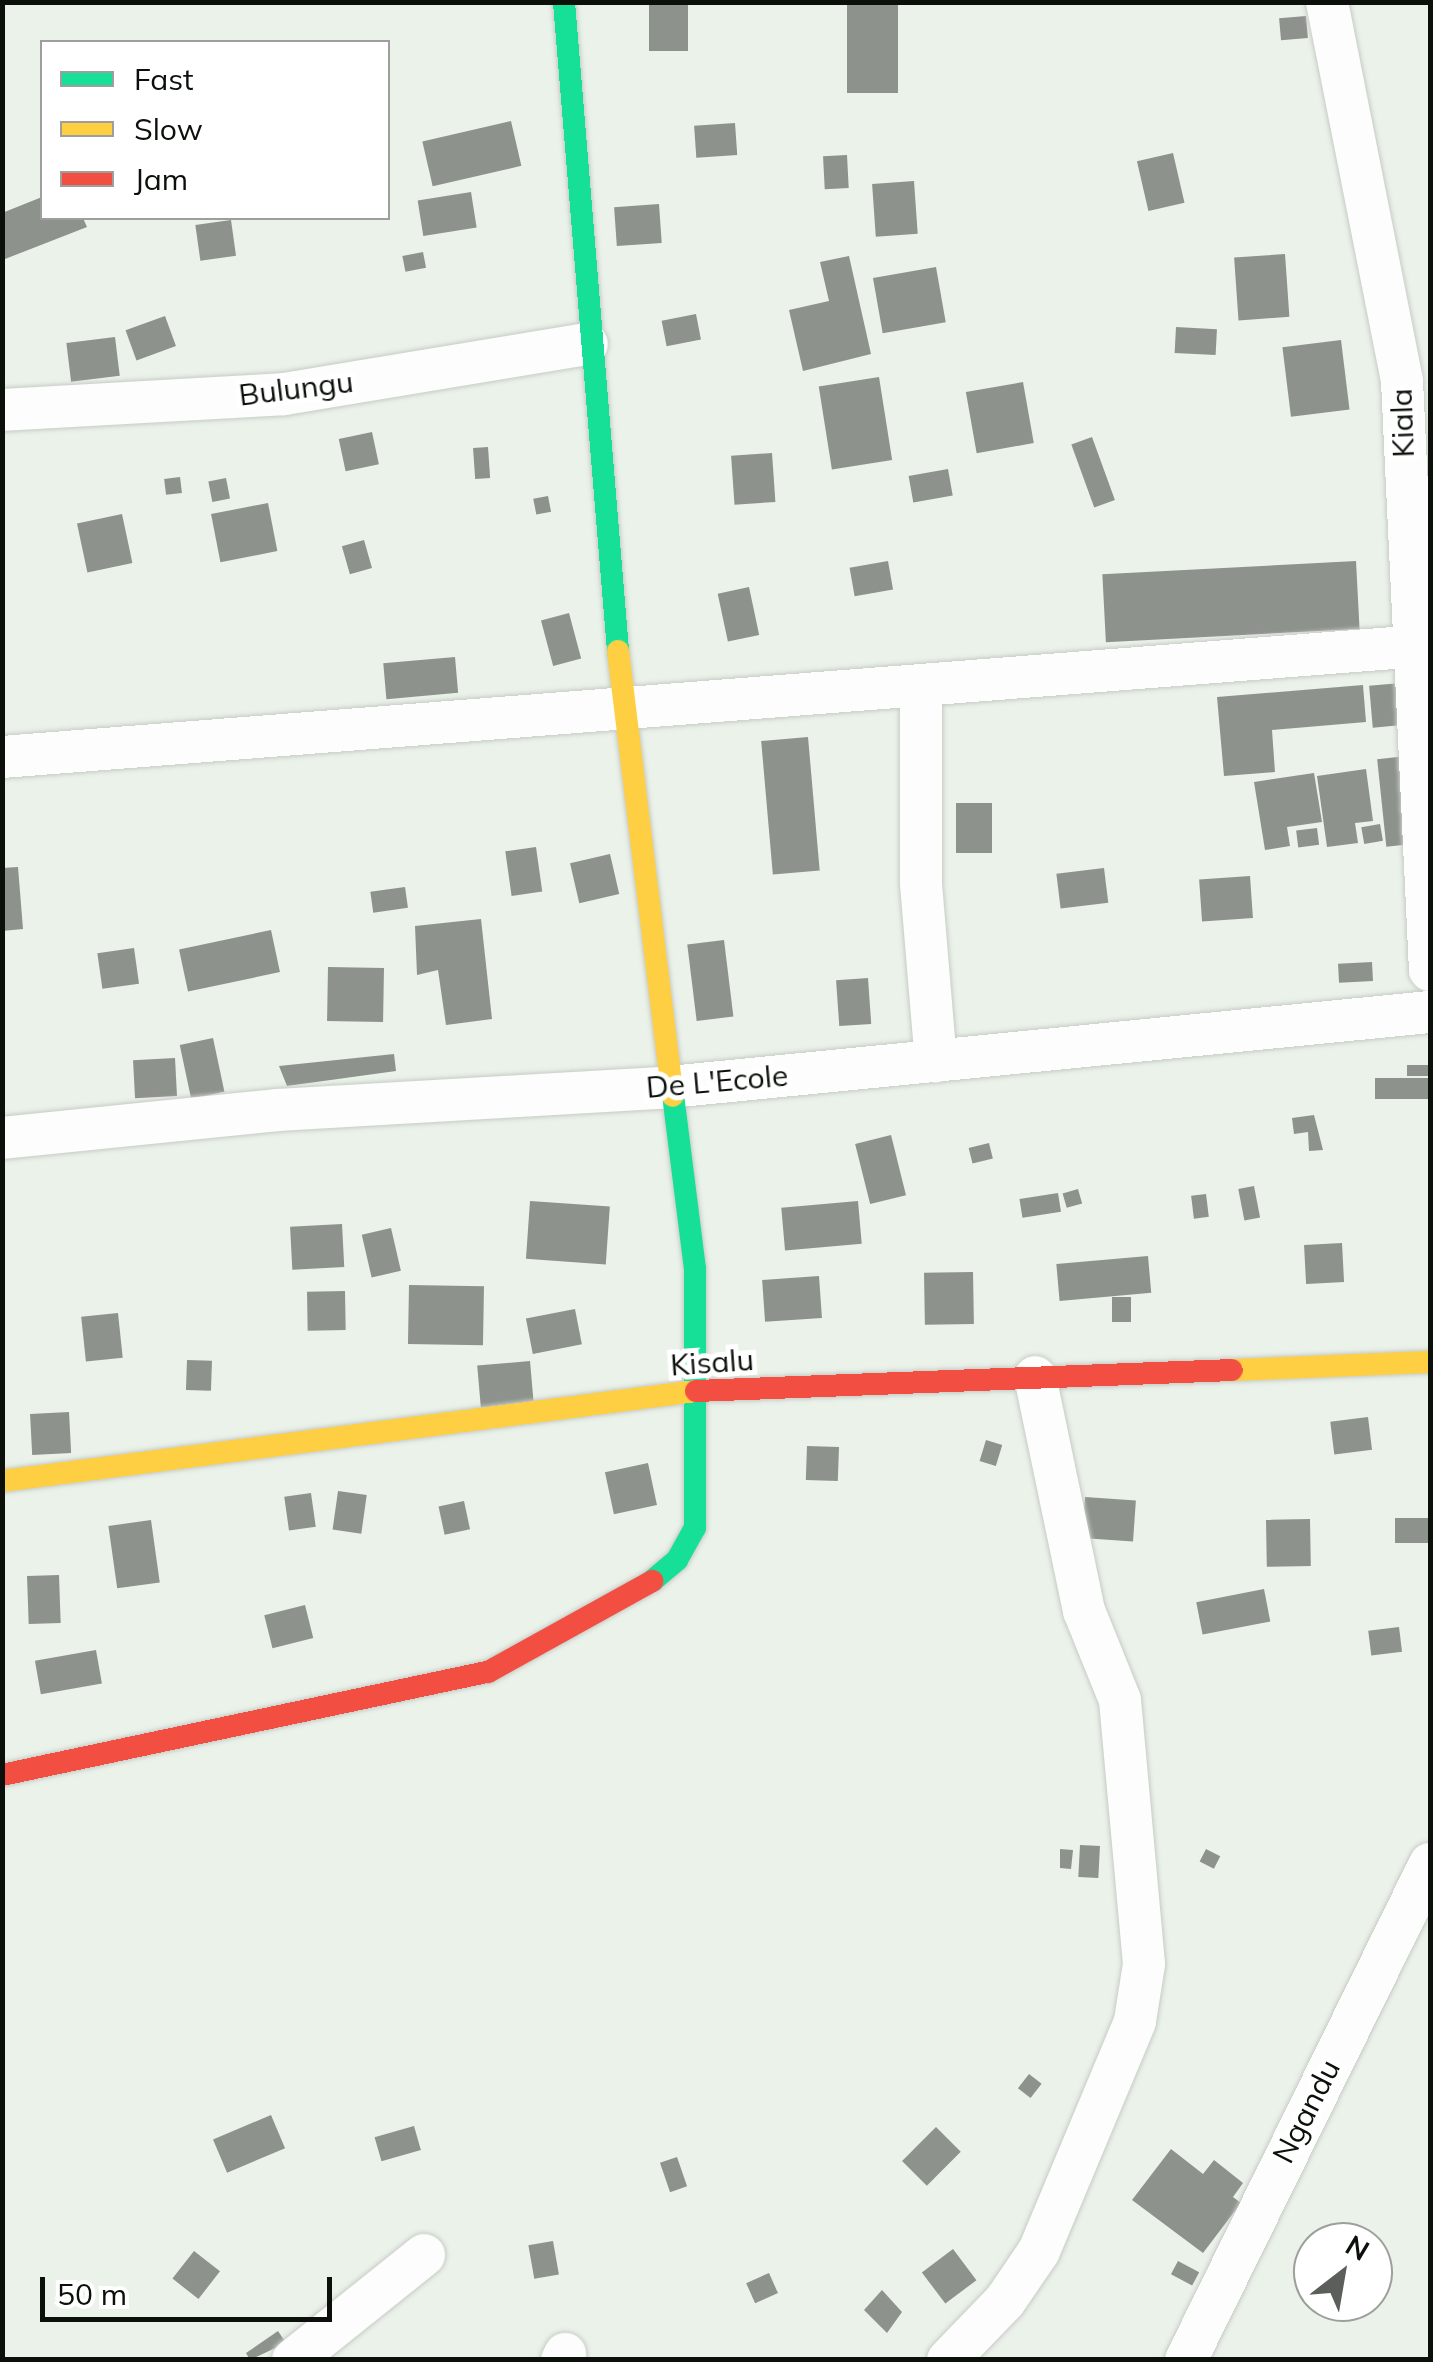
<!DOCTYPE html>
<html>
<head>
<meta charset="utf-8">
<style>
	body { margin:0 }
	#map { position:relative; width:1433px; height:2362px; overflow:hidden; background:#ebf2ea; font-family:Mulish,sans-serif }
	div>[style] { position:absolute }
	[style*='--x'] { left:calc(var(--x)*1px); top:calc(var(--y)*1px); width:calc(var(--w)*1px); rotate:calc(var(--a)*1deg) }
	.building>* { inset:0; background:#8d928c; transform-origin:0 0 }
	.roads { filter:drop-shadow(0 0 2px #c6ccc5) drop-shadow(0 0 2px #c6ccc5) }
	.street>* { height:42px; margin:-21px; padding:0 21px; transform-origin:21px; border-radius:21px; background:#fcfdfc }
	.fast>* { height:22px; margin:-11px; padding:0 11px; transform-origin:11px; border-radius:11px; background:#16e098 }
	.slow>* { height:22px; margin:-11px; padding:0 11px; transform-origin:11px; border-radius:11px; background:#ffcf43 }
	.jam>* { height:22px; margin:-11px; padding:0 11px; transform-origin:11px; border-radius:11px; background:#f24e42 }
	span { translate:-50% -50%; white-space:nowrap; text-align:center; line-height:1.15; -webkit-text-stroke:10px #fff; paint-order:stroke }
	.street-label { font-size:30px; color:#0c100b }
	.frame { position:absolute; inset:0; border:5px solid #0c100b; pointer-events:none }
	.legend { position:absolute; left:40px; top:40px; width:350px; height:180px; box-sizing:border-box; background:#fff; border:2px solid #9e9f9d; margin:0; padding:12px 18px; list-style:none; font-size:30px; color:#0c100b }
	.legend li { display:flex; align-items:center; gap:20px; height:50px }
	.legend b { width:50px; border:2px solid #9e9f9d }
	.north { position:absolute; left:1293px; top:2222px; width:100px; height:100px; box-sizing:border-box; background:#fff; border:2px solid #9e9f9d; border-radius:50%; rotate:31deg; font-size:28px; font-weight:700; line-height:40px; text-align:center; color:#0c100b }
	.north::after { content:''; display:block; margin:auto; width:35px; height:45px; background:#5a5f59; clip-path:polygon(50% 0,100% 100%,50% 72%,0 100%) }
	.scale { position:absolute; left:40px; top:2277px; width:292px; height:45px; box-sizing:border-box; border:5px solid #0c100b; border-top:0; padding-left:12px; font-size:30px; line-height:35px; white-space:nowrap; color:#0c100b; -webkit-text-stroke:8px #fff; paint-order:stroke }
</style>
</head>
<body>
<div id="map">
	<div class="building">
		<i style="left:649px;top:2px;width:39px;height:49px"></i>
		<i style="left:847px;top:2px;width:51px;height:91px"></i>
		<i style="left:1306px;top:16px;width:22px;height:27px;rotate:85deg"></i>
		<i style="left:511px;top:121px;width:46px;height:91px;rotate:77deg"></i>
		<i style="left:735px;top:123px;width:32px;height:41px;rotate:86deg"></i>
		<i style="left:1173px;top:153px;width:51px;height:37px;rotate:77deg"></i>
		<i style="left:847px;top:155px;width:33px;height:24px;rotate:87deg"></i>
		<i style="left:914px;top:181px;width:53px;height:42px;rotate:86deg"></i>
		<i style="left:471px;top:192px;width:36px;height:54px;rotate:81deg"></i>
		<i style="clip-path:polygon(42px 197px,42px 218px,83px 218px,87px 227px,5px 259px,2px 213px)"></i>
		<i style="left:659px;top:204px;width:39px;height:45px;rotate:86deg"></i>
		<i style="left:231px;top:220px;width:36px;height:36px;rotate:82deg"></i>
		<i style="left:423px;top:252px;width:16px;height:21px;rotate:79deg"></i>
		<i style="left:1285px;top:254px;width:63px;height:51px;rotate:86deg"></i>
		<i style="clip-path:polygon(849px 256px,871px 354px,803px 371px,789px 310px,829px 301px,820px 262px)"></i>
		<i style="left:936px;top:267px;width:56px;height:64px;rotate:80deg"></i>
		<i style="left:696px;top:314px;width:26px;height:35px;rotate:79deg"></i>
		<i style="left:165px;top:316px;width:32px;height:42px;rotate:70deg"></i>
		<i style="left:1176px;top:327px;width:41px;height:26px;rotate:3deg"></i>
		<i style="left:115px;top:337px;width:39px;height:49px;rotate:83deg"></i>
		<i style="left:1341px;top:340px;width:70px;height:59px;rotate:83deg"></i>
		<i style="left:879px;top:377px;width:84px;height:61px;rotate:81deg"></i>
		<i style="left:1023px;top:382px;width:62px;height:58px;rotate:80deg"></i>
		<i style="left:372px;top:432px;width:33px;height:34px;rotate:78deg"></i>
		<i style="left:1092px;top:437px;width:67px;height:22px;rotate:70deg"></i>
		<i style="left:488px;top:447px;width:31px;height:15px;rotate:86deg"></i>
		<i style="left:772px;top:453px;width:49px;height:41px;rotate:86deg"></i>
		<i style="left:948px;top:469px;width:27px;height:40px;rotate:80deg"></i>
		<i style="left:180px;top:477px;width:16px;height:16px;rotate:83deg"></i>
		<i style="left:226px;top:478px;width:21px;height:18px;rotate:79deg"></i>
		<i style="left:548px;top:496px;width:16px;height:15px;rotate:79deg"></i>
		<i style="left:268px;top:503px;width:49px;height:58px;rotate:79deg"></i>
		<i style="left:122px;top:514px;width:50px;height:46px;rotate:78deg"></i>
		<i style="left:364px;top:540px;width:29px;height:23px;rotate:74deg"></i>
		<i style="left:888px;top:561px;width:29px;height:39px;rotate:80deg"></i>
		<i style="left:1356px;top:561px;width:68px;height:254px;rotate:87deg"></i>
		<i style="left:749px;top:587px;width:49px;height:32px;rotate:78deg"></i>
		<i style="left:569px;top:613px;width:47px;height:29px;rotate:75deg"></i>
		<i style="left:455px;top:657px;width:36px;height:72px;rotate:85deg"></i>
		<i style="left:1401px;top:683px;width:42px;height:32px;rotate:85deg"></i>
		<i style="clip-path:polygon(1363px 685px,1366px 722px,1272px 730px,1275px 772px,1224px 776px,1217px 697px)"></i>
		<i style="left:808px;top:737px;width:134px;height:47px;rotate:85deg"></i>
		<i style="left:1407px;top:756px;width:88px;height:30px;rotate:84deg"></i>
		<i style="clip-path:polygon(1366px 769px,1373px 821px,1355px 823px,1358px 843px,1327px 847px,1317px 776px)"></i>
		<i style="clip-path:polygon(1314px 773px,1322px 822px,1287px 827px,1290px 846px,1265px 850px,1254px 782px)"></i>
		<i style="left:956px;top:803px;width:36px;height:50px"></i>
		<i style="left:1380px;top:824px;width:17px;height:19px;rotate:80deg"></i>
		<i style="left:1317px;top:828px;width:17px;height:21px;rotate:83deg"></i>
		<i style="left:536px;top:847px;width:45px;height:31px;rotate:82deg"></i>
		<i style="left:610px;top:854px;width:41px;height:41px;rotate:77deg"></i>
		<i style="clip-path:polygon(18px 867px,23px 929px,2px 931px,2px 868px)"></i>
		<i style="left:1104px;top:868px;width:35px;height:48px;rotate:83deg"></i>
		<i style="left:1250px;top:876px;width:42px;height:51px;rotate:86deg"></i>
		<i style="left:405px;top:887px;width:21px;height:35px;rotate:82deg"></i>
		<i style="clip-path:polygon(481px 919px,492px 1019px,446px 1025px,438px 970px,417px 975px,415px 926px)"></i>
		<i style="left:271px;top:930px;width:43px;height:94px;rotate:78deg"></i>
		<i style="left:724px;top:940px;width:77px;height:37px;rotate:83deg"></i>
		<i style="left:134px;top:948px;width:36px;height:37px;rotate:82deg"></i>
		<i style="left:1372px;top:962px;width:19px;height:34px;rotate:87deg"></i>
		<i style="left:328px;top:967px;width:56px;height:54px;rotate:1deg"></i>
		<i style="left:868px;top:978px;width:46px;height:32px;rotate:86deg"></i>
		<i style="left:213px;top:1038px;width:55px;height:34px;rotate:78deg"></i>
		<i style="clip-path:polygon(394px 1054px,396px 1071px,287px 1086px,279px 1066px)"></i>
		<i style="left:175px;top:1058px;width:38px;height:42px;rotate:87deg"></i>
		<i style="left:1430px;top:1065px;width:11px;height:23px;rotate:90deg"></i>
		<i style="left:1430px;top:1078px;width:21px;height:55px;rotate:90deg"></i>
		<i style="clip-path:polygon(1314px 1115px,1323px 1150px,1309px 1151px,1308px 1132px,1294px 1134px,1292px 1118px)"></i>
		<i style="left:891px;top:1135px;width:62px;height:37px;rotate:76deg"></i>
		<i style="left:989px;top:1143px;width:16px;height:21px;rotate:76deg"></i>
		<i style="left:1254px;top:1186px;width:32px;height:16px;rotate:79deg"></i>
		<i style="left:1078px;top:1189px;width:15px;height:16px;rotate:74deg"></i>
		<i style="left:1058px;top:1193px;width:19px;height:39px;rotate:81deg"></i>
		<i style="left:1206px;top:1194px;width:23px;height:15px;rotate:83deg"></i>
		<i style="left:530px;top:1201px;width:80px;height:58px;rotate:4deg"></i>
		<i style="left:858px;top:1201px;width:43px;height:77px;rotate:85deg"></i>
		<i style="left:342px;top:1224px;width:43px;height:52px;rotate:87deg"></i>
		<i style="left:391px;top:1228px;width:44px;height:30px;rotate:77deg"></i>
		<i style="left:1342px;top:1243px;width:39px;height:38px;rotate:87deg"></i>
		<i style="left:1148px;top:1256px;width:37px;height:92px;rotate:85deg"></i>
		<i style="left:973px;top:1272px;width:52px;height:49px;rotate:89deg"></i>
		<i style="left:819px;top:1276px;width:42px;height:57px;rotate:86deg"></i>
		<i style="left:409px;top:1285px;width:75px;height:59px;rotate:1deg"></i>
		<i style="left:345px;top:1291px;width:39px;height:38px;rotate:89deg"></i>
		<i style="left:1112px;top:1297px;width:19px;height:25px"></i>
		<i style="left:575px;top:1309px;width:36px;height:50px;rotate:79deg"></i>
		<i style="left:118px;top:1313px;width:45px;height:37px;rotate:84deg"></i>
		<i style="left:187px;top:1360px;width:25px;height:30px;rotate:2deg"></i>
		<i style="left:530px;top:1361px;width:42px;height:53px;rotate:85deg"></i>
		<i style="left:69px;top:1412px;width:41px;height:39px;rotate:87deg"></i>
		<i style="left:1368px;top:1417px;width:33px;height:38px;rotate:83deg"></i>
		<i style="left:986px;top:1440px;width:17px;height:22px;rotate:17deg"></i>
		<i style="left:807px;top:1446px;width:32px;height:34px;rotate:2deg"></i>
		<i style="left:648px;top:1463px;width:43px;height:44px;rotate:78deg"></i>
		<i style="left:338px;top:1491px;width:29px;height:39px;rotate:8deg"></i>
		<i style="left:311px;top:1493px;width:34px;height:27px;rotate:82deg"></i>
		<i style="left:1085px;top:1497px;width:51px;height:41px;rotate:4deg"></i>
		<i style="left:464px;top:1501px;width:29px;height:26px;rotate:78deg"></i>
		<i style="left:1430px;top:1518px;width:25px;height:35px;rotate:90deg"></i>
		<i style="left:1310px;top:1519px;width:47px;height:44px;rotate:89deg"></i>
		<i style="left:151px;top:1520px;width:63px;height:43px;rotate:82deg"></i>
		<i style="left:59px;top:1575px;width:48px;height:32px;rotate:88deg"></i>
		<i style="left:1264px;top:1589px;width:33px;height:69px;rotate:79deg"></i>
		<i style="left:305px;top:1605px;width:34px;height:42px;rotate:76deg"></i>
		<i style="left:1399px;top:1627px;width:25px;height:31px;rotate:83deg"></i>
		<i style="left:96px;top:1650px;width:34px;height:62px;rotate:80deg"></i>
		<i style="left:1080px;top:1845px;width:20px;height:32px;rotate:3deg"></i>
		<i style="clip-path:polygon(1060px 1849px,1073px 1850px,1071px 1869px,1060px 1868px)"></i>
		<i style="left:1206px;top:1849px;width:16px;height:14px;rotate:27deg"></i>
		<i style="left:1029px;top:2074px;width:16px;height:18px;rotate:38deg"></i>
		<i style="left:271px;top:2115px;width:36px;height:63px;rotate:67deg"></i>
		<i style="left:414px;top:2126px;width:25px;height:41px;rotate:74deg"></i>
		<i style="left:936px;top:2127px;width:35px;height:48px;rotate:45deg"></i>
		<i style="clip-path:polygon(1171px 2149px,1203px 2174px,1214px 2160px,1243px 2183px,1233px 2197px,1241px 2203px,1203px 2253px,1132px 2200px)"></i>
		<i style="left:677px;top:2157px;width:31px;height:18px;rotate:71deg"></i>
		<i style="left:553px;top:2241px;width:34px;height:25px;rotate:80deg"></i>
		<i style="left:953px;top:2249px;width:39px;height:39px;rotate:53deg"></i>
		<i style="left:194px;top:2251px;width:33px;height:35px;rotate:38deg"></i>
		<i style="left:1178px;top:2261px;width:24px;height:15px;rotate:28deg"></i>
		<i style="left:769px;top:2273px;width:22px;height:25px;rotate:66deg"></i>
		<i style="clip-path:polygon(882px 2290px,902px 2312px,887px 2333px,864px 2310px)"></i>
		<i style="clip-path:polygon(278px 2331px,286px 2343px,250px 2360px,246px 2353px)"></i>
	</div>
	<div class="roads">
		<div class="street">
			<i style="--x:1327;--y:2;--w:386;--a:78.8"></i>
			<i style="--x:1402;--y:381;--w:590;--a:87.28"></i>
			<i style="--x:2;--y:410;--w:282;--a:-3.2"></i>
			<i style="--x:284;--y:394;--w:307;--a:-9.4"></i>
			<i style="--x:921;--y:685;--w:199;--a:90"></i>
			<i style="--x:921;--y:884;--w:178;--a:85.2"></i>
			<i style="--x:2;--y:757;--w:1432;--a:-4.48"></i>
			<i style="--x:2;--y:1138;--w:276;--a:-5.8"></i>
			<i style="--x:277;--y:1110;--w:394;--a:-3.3"></i>
			<i style="--x:670;--y:1087;--w:764;--a:-5.64"></i>
			<i style="--x:293;--y:2360;--w:168;--a:-38.7"></i>
			<i style="--x:562;--y:2360;--w:7;--a:-63"></i>
			<i style="--x:948;--y:2360;--w:82;--a:-46"></i>
			<i style="--x:1005;--y:2301;--w:60;--a:-55.8"></i>
			<i style="--x:1039;--y:2251;--w:249;--a:-67.3"></i>
			<i style="--x:1135;--y:2021;--w:58;--a:-81"></i>
			<i style="--x:1144;--y:1964;--w:265;--a:-95.2"></i>
			<i style="--x:1120;--y:1700;--w:96;--a:-112"></i>
			<i style="--x:1084;--y:1611;--w:239;--a:-101.8"></i>
			<i style="--x:1186;--y:2360;--w:553;--a:-63.81"></i>
		</div>
		<div class="fast">
			<i style="--x:564;--y:2;--w:651;--a:85.24"></i>
			<i style="--x:652;--y:1581;--w:33;--a:-40"></i>
			<i style="--x:677;--y:1560;--w:37;--a:-61"></i>
			<i style="--x:695;--y:1528;--w:259;--a:-90"></i>
			<i style="--x:695;--y:1269;--w:174;--a:-97.2"></i>
		</div>
		<div class="slow">
			<i style="--x:618;--y:651;--w:448;--a:83"></i>
			<i style="--x:1232;--y:1370;--w:198;--a:-2.3"></i>
			<i style="--x:2;--y:1481;--w:700;--a:-7.39"></i>
		</div>
		<div class="jam">
			<i style="--x:696;--y:1391;--w:536;--a:-2.24"></i>
			<i style="--x:2;--y:1775;--w:497;--a:-12"></i>
			<i style="--x:488;--y:1672;--w:188;--a:-29"></i>
		</div>
	</div>
	<div class="street-label">
		<span style="left:296px;top:388px;rotate:-7deg">Bulungu</span>
		<span style="left:1402px;top:423px;rotate:-92deg">Kiala</span>
		<span style="left:717px;top:1081px;rotate:-5deg">De L'Ecole</span>
		<span style="left:712px;top:1362px;rotate:-4deg">Kisalu</span>
		<span style="left:1306px;top:2111px;rotate:-63deg">Ngandu</span>
	</div>
	<div class="frame"></div>
	<ul class="legend">
	<li><b style="height:12px;background:#16e098"></b>Fast</li>
	<li><b style="height:12px;background:#ffcf43"></b>Slow</li>
	<li><b style="height:12px;background:#f24e42"></b>Jam</li>
	</ul>
	<div class="north">N</div>
	<div class="scale">50 m</div>
</div>
</body>
</html>
